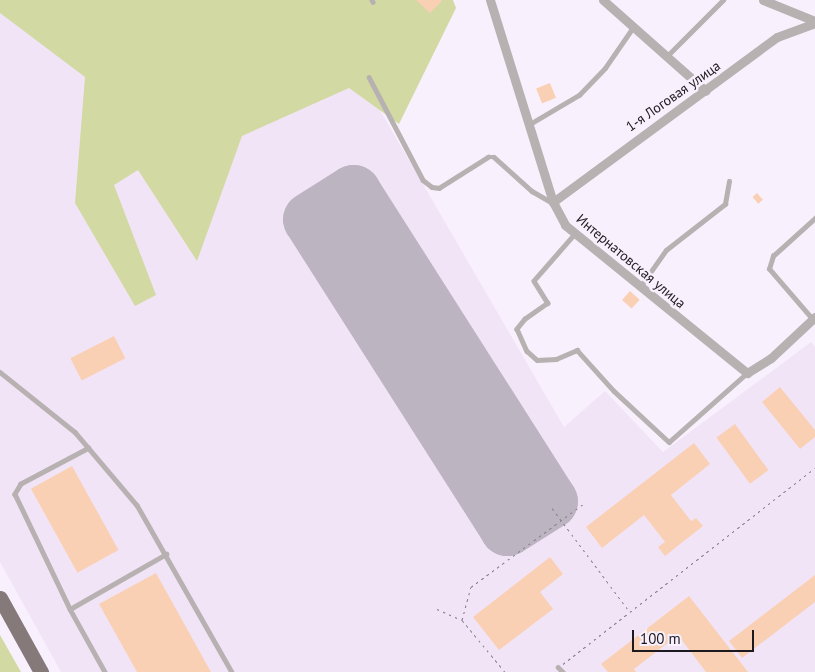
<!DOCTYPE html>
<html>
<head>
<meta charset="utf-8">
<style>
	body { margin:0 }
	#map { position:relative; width:815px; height:672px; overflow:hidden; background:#f8f0fd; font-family:"PT Sans",sans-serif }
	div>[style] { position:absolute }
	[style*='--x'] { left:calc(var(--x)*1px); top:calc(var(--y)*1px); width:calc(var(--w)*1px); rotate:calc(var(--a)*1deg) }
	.education>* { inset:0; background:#f2e4f7 }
	.green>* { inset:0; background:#d2d9a2 }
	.runway>* { height:55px; margin:-27.5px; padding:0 27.5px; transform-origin:27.5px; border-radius:27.5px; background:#bcb4c0 }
	.building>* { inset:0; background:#fad0b4; transform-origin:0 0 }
	.path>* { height:1px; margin-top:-0.5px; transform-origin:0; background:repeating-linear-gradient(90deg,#858088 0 2.5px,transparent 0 6.5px) }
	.service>* { height:4.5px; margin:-2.25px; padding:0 2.25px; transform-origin:2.25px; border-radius:2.25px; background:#b8b1b1 }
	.minor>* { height:9px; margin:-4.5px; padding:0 4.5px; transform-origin:4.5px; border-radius:4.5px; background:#b8b1b1 }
	.primary>* { height:15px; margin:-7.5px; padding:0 7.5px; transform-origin:7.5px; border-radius:7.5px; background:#86797a }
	span { translate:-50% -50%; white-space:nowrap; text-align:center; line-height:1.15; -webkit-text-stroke:5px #f8f0fd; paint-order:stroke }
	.street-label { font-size:14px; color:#1d1a1f }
	.scale { position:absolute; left:632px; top:630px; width:122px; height:22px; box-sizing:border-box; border:2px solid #1d1a1f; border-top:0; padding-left:6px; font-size:15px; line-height:18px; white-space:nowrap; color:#1d1a1f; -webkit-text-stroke:4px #f8f0fd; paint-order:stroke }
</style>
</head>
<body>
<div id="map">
	<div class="education">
		<i style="clip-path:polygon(0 0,316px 0,564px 427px,605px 391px,663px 452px,811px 342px,815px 347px,815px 672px,61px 672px,0 562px)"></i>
	</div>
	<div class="green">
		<i style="clip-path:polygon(0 0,453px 0,456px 8px,399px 124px,349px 88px,242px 136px,197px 261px,138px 170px,114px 185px,156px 295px,135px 306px,75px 203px,85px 77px,0 13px)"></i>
		<i style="clip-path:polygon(0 635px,21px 672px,0 672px)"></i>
	</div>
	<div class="runway">
		<i style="--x:353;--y:192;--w:366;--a:57.5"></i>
		<i style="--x:550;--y:501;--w:51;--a:147.9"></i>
		<i style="--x:507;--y:528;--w:366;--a:-122.5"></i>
		<i style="--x:310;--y:219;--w:51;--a:-32.1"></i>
	</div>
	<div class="building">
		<i style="clip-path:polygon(416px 0,441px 0,442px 1px,430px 13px)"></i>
		<i style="left:550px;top:83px;width:16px;height:15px;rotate:68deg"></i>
		<i style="left:757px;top:193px;width:9px;height:6px;rotate:49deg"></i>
		<i style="left:630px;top:291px;width:13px;height:12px;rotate:42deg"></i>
		<i style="left:114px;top:336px;width:25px;height:49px;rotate:63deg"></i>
		<i style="clip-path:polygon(780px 387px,815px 430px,815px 437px,800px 449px,762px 402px)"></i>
		<i style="left:735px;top:424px;width:57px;height:23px;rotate:54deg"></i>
		<i style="clip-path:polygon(694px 443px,710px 464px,671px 495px,691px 521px,696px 518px,703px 526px,665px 556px,658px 547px,665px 542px,644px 515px,602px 548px,586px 527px)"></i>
		<i style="left:72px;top:466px;width:96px;height:47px;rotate:61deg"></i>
		<i style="clip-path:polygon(550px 557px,563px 574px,540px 592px,553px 609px,499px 650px,473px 617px)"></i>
		<i style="clip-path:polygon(156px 573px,211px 672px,137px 672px,99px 604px)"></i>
		<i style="clip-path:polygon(815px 575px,815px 602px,742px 658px,729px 641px)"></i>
		<i style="clip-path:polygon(689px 596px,748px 672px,706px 672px,678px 635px,634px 669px,636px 672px,608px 672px,601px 664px)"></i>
	</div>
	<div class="path">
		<i style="--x:552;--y:508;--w:129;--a:53.2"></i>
		<i style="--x:437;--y:609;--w:27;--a:24"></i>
		<i style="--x:462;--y:620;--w:67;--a:50.4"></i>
		<i style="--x:462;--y:620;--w:34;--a:-75"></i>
		<i style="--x:471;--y:587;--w:139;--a:-36.5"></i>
		<i style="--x:563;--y:664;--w:319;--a:-37.9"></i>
	</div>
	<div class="service">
		<i style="--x:372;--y:0;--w:2;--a:63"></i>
		<i style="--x:668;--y:55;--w:78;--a:-45"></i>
		<i style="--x:369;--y:77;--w:116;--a:62.3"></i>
		<i style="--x:423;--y:180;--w:11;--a:38"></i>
		<i style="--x:432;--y:187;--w:7;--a:8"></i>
		<i style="--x:439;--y:188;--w:58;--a:-32.3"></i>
		<i style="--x:488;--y:157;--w:6;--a:0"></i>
		<i style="--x:494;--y:157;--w:51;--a:41.8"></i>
		<i style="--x:532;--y:191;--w:22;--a:30"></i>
		<i style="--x:530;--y:124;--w:57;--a:-30.6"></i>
		<i style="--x:579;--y:95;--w:37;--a:-46"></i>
		<i style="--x:605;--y:68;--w:51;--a:-55.4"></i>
		<i style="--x:575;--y:234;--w:62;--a:131.1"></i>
		<i style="--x:534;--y:281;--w:26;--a:58"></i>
		<i style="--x:548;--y:303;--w:28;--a:145"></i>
		<i style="--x:525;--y:319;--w:13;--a:129"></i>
		<i style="--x:517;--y:329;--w:24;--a:66"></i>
		<i style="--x:527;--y:351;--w:13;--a:42"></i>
		<i style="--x:537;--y:360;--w:19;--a:-3"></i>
		<i style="--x:556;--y:359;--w:23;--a:-23"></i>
		<i style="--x:577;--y:350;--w:55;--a:47.9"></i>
		<i style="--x:614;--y:391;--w:75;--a:42.8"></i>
		<i style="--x:669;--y:442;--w:104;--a:-41.5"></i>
		<i style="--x:640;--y:287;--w:45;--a:-54.9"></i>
		<i style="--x:666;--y:250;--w:75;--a:-37.9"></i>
		<i style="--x:725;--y:204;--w:23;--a:-80"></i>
		<i style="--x:813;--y:320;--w:67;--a:-130.8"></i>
		<i style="--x:769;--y:269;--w:14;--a:-73"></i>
		<i style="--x:773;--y:256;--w:57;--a:-42.1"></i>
		<i style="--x:0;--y:372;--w:96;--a:38.7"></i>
		<i style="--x:75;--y:432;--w:96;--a:49.7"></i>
		<i style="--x:137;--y:505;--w:192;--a:60.4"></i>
		<i style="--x:89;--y:448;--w:77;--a:152.1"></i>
		<i style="--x:21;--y:484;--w:12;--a:121"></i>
		<i style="--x:15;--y:494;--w:127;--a:64.4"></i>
		<i style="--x:70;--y:609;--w:111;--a:-29.8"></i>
		<i style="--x:70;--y:609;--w:72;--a:60.9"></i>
		<i style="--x:558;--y:667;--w:7;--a:45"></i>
	</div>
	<div class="minor">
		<i style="--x:490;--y:0;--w:212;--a:72.7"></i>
		<i style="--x:553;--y:202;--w:26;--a:62"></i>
		<i style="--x:565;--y:225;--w:235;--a:39.1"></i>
		<i style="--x:747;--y:373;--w:28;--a:-32"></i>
		<i style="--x:771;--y:358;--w:60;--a:-43"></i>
		<i style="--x:603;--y:0;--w:137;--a:41.5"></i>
		<i style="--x:763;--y:0;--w:56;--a:22"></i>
		<i style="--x:553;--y:202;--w:278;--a:-36.4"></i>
		<i style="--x:777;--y:37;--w:40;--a:-20.2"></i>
	</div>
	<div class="primary">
		<i style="--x:0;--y:598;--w:85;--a:61"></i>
	</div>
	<div class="street-label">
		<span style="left:673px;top:96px;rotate:-35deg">1-я Логовая улица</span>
		<span style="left:631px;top:261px;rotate:40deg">Интернатовская улица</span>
	</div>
	<div class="scale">100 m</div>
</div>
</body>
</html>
